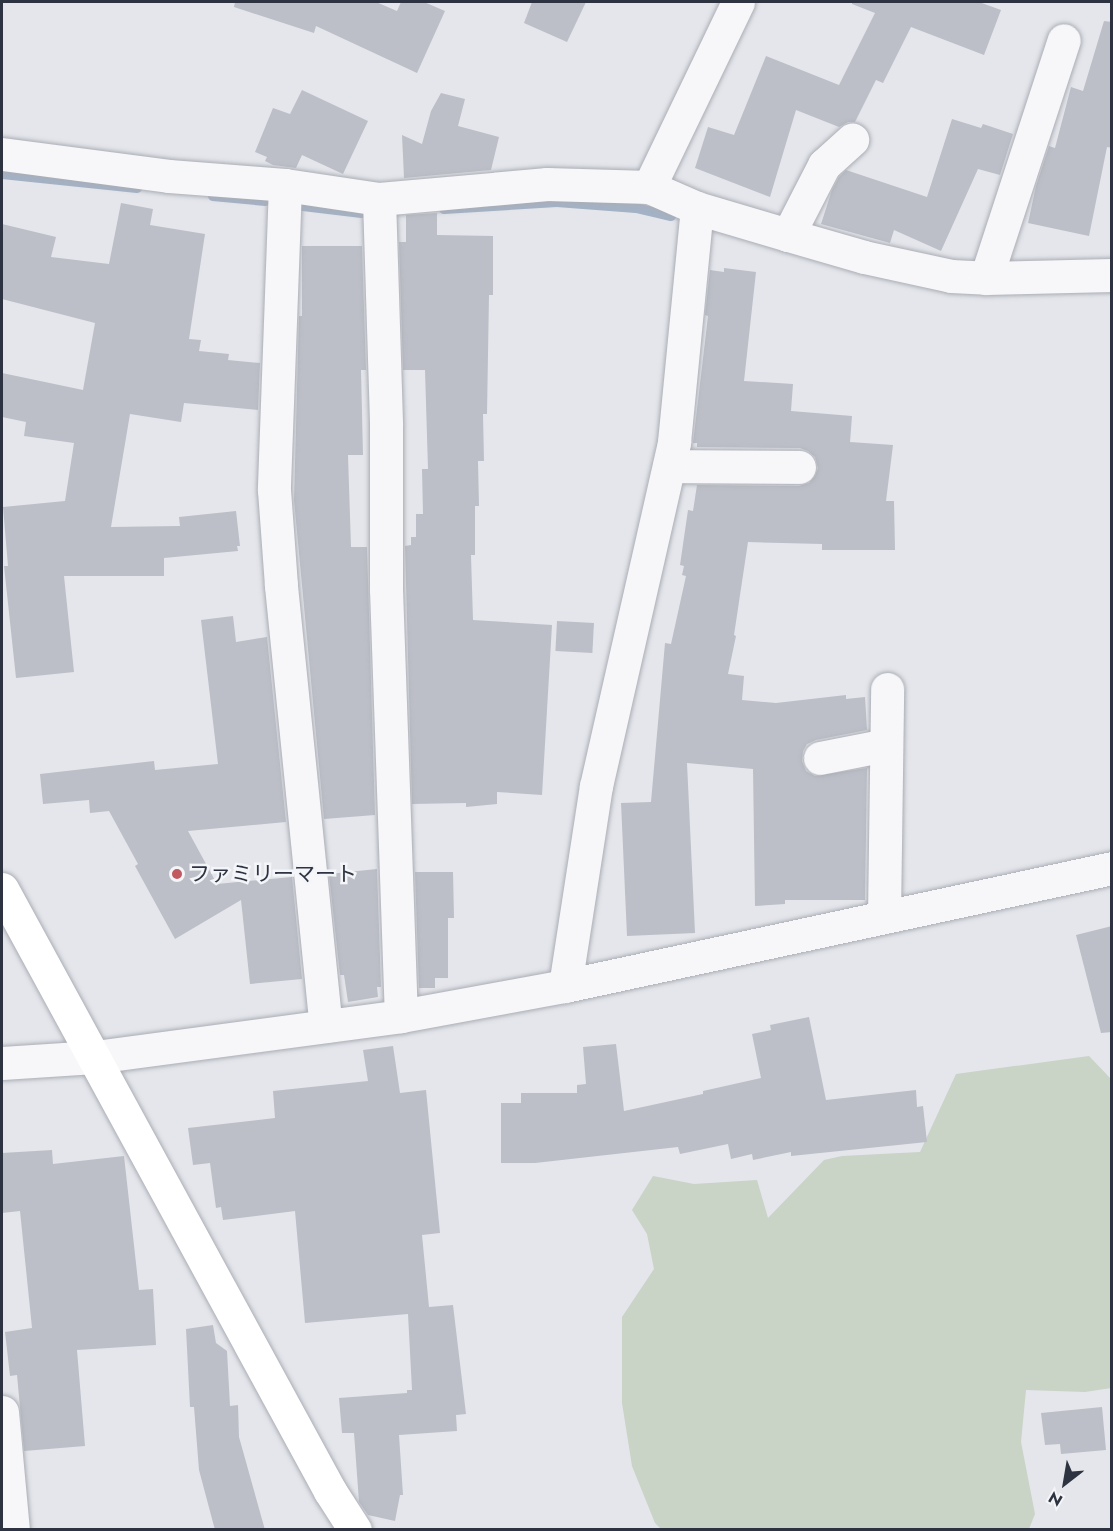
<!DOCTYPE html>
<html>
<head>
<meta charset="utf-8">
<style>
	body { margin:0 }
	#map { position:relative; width:1113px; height:1531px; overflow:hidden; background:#e4e6eb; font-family:Jost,"Noto Sans JP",sans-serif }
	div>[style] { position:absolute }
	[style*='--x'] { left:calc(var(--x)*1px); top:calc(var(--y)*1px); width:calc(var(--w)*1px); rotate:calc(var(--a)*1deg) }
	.green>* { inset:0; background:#c9d3c6 }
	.stream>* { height:10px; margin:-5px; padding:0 5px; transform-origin:5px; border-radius:5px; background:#a4b2c6 }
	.building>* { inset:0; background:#bcbfc7; transform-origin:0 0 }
	.roads { filter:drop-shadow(0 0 2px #aaadb5) drop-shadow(0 0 2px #aaadb5) }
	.minor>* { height:33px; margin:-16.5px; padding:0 16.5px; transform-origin:16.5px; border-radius:16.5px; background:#f7f7f9 }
	.major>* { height:33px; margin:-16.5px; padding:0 16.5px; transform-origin:16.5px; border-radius:16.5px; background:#fff }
	.dots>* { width:16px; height:16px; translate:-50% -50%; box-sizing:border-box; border:3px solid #f4f5f8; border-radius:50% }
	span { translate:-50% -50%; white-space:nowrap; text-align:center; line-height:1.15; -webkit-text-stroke:5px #f4f5f8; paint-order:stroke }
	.poi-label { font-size:21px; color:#2e3341 }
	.left { translate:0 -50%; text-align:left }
	.frame { position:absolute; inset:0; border:3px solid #2e3341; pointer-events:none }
	.north { position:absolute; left:1035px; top:1453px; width:60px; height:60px; -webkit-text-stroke:4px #f4f5f8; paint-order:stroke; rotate:211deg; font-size:16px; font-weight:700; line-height:24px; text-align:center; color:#2e3341 }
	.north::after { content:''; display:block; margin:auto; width:21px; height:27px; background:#2e3341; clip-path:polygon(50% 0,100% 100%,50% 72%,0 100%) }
</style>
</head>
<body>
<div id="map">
	<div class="green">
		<i style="clip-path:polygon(1089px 1056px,1111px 1079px,1111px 1388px,1085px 1392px,1026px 1390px,1021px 1442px,1035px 1514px,1029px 1529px,661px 1529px,655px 1523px,632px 1466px,622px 1403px,622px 1317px,654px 1269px,647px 1234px,632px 1210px,653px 1176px,694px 1184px,757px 1180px,768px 1218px,824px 1160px,842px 1156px,920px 1152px,956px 1074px)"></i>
	</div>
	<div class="stream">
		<i style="--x:2;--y:174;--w:136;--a:5.9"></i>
		<i style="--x:213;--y:196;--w:53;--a:5.4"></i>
		<i style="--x:303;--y:206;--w:59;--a:6.8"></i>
		<i style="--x:444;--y:209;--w:113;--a:-3.5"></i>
		<i style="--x:557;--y:202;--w:79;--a:4.3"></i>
		<i style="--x:636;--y:208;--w:36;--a:13"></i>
	</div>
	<div class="building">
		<i style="clip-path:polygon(235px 2px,376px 2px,397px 11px,401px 2px,424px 2px,445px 11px,417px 73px,316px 26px,314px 33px,234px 7px)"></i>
		<i style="clip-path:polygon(532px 2px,586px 2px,567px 42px,524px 23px)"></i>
		<i style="clip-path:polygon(852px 2px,979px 2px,1001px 10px,984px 55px,911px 27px,883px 83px,876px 80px,855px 122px,848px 122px,839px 127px,796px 110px,770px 197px,695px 168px,708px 127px,734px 135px,766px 56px,839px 85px,875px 13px,852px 4px)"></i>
		<i style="clip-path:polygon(1104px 21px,1112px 22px,1112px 148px,1107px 147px,1089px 236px,1028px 223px,1036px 186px,1049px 146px,1055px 148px,1071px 87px,1083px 91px)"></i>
		<i style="clip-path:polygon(302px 90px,368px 121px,343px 174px,302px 155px,296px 168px,273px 165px,265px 161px,267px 157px,255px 152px,273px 108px,290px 114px)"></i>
		<i style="clip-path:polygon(441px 93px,465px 99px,458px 126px,499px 137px,491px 170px,404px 178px,402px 135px,422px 144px,431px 111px)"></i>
		<i style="clip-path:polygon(952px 119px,981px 128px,983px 124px,1013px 134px,1000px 175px,978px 169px,941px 251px,894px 230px,890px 243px,821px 224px,832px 190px,839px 177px,846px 170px,927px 197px)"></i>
		<i style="clip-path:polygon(121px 203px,153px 209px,150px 225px,205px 234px,189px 339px,201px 340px,199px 351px,229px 354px,228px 360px,260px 363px,258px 410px,184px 403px,181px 422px,130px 414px,111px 527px,180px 526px,179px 517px,236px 511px,240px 546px,237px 546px,238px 551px,164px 558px,164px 576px,64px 576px,74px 672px,16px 678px,4px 566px,8px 566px,3px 507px,65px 501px,74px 443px,24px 436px,26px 422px,2px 417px,2px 373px,83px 390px,95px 323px,2px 299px,2px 224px,56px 237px,51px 257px,109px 264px)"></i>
		<i style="clip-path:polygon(437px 213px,437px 235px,493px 236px,493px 295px,489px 295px,487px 414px,483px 414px,484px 461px,478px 461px,479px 506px,475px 506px,475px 555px,471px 555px,473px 620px,552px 625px,542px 795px,497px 792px,497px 804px,466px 807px,466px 803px,412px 804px,405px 546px,411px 545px,411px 537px,416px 537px,416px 514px,423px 514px,422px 469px,428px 469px,425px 370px,403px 370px,399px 242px,406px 242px,406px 215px)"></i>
		<i style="clip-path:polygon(302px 246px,362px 246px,366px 370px,361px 370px,363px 455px,348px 455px,351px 547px,367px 547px,375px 815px,324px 819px,294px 500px,299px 316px,302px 316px)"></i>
		<i style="clip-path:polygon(724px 268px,756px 272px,744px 381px,793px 384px,791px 411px,852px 416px,850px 442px,893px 445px,886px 501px,894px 501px,895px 550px,822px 550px,822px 544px,748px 542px,734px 635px,736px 636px,728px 674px,744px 676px,742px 700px,776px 703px,846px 695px,846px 699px,865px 697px,867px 730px,816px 740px,807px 744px,803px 751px,802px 761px,806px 771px,815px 776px,867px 768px,865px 900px,785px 900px,785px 904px,755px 906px,753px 769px,687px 763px,695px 933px,627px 936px,621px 803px,651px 802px,665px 643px,671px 644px,686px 576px,682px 575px,684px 566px,680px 565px,688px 510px,693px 511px,697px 485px,799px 486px,809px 483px,815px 476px,818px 468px,815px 457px,808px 451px,800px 448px,697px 447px,697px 443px,693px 443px,708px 316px,705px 315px,710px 270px,724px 272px)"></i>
		<i style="clip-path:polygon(233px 616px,236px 642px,267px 637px,286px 822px,188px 831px,217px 884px,292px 877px,302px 979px,250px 984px,241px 900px,175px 939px,135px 866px,138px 864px,109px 811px,90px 813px,89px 800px,43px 804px,40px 774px,154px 761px,155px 770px,218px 764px,201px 620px)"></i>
		<i style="left:557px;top:621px;width:37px;height:30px;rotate:3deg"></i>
		<i style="clip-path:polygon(377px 869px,381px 987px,377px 987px,378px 997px,348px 1002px,344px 975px,340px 975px,329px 874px)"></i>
		<i style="clip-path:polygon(415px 872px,453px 872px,454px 918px,448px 918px,448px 978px,435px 978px,435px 988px,419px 988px)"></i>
		<i style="clip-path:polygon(1112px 926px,1112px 1032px,1101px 1033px,1076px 935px)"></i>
		<i style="clip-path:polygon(809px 1017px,826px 1100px,916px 1090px,917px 1107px,923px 1106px,927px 1142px,791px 1156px,791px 1152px,753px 1160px,752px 1154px,731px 1159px,728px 1144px,680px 1154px,678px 1147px,535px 1163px,501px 1163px,501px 1103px,521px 1103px,521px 1093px,577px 1093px,577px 1085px,586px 1084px,583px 1047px,616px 1044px,624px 1111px,703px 1094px,703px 1091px,761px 1078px,752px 1034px,771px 1030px,770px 1025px)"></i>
		<i style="clip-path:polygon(393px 1046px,400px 1093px,426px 1090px,440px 1233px,422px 1235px,429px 1307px,453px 1305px,466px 1414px,456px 1415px,457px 1431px,399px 1435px,403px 1495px,400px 1495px,395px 1521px,368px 1515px,359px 1502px,354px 1433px,342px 1433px,339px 1398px,407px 1393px,407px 1390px,412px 1390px,408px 1314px,305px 1323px,295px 1211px,223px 1220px,221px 1207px,216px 1208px,210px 1163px,193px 1165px,188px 1128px,275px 1118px,273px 1091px,368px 1081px,363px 1050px)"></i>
		<i style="clip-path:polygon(52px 1150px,53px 1164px,124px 1156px,139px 1290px,153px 1289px,156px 1345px,77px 1350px,85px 1446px,24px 1451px,17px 1375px,10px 1376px,5px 1332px,32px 1328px,20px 1211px,2px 1213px,2px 1153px)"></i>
		<i style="clip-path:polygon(213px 1325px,216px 1343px,227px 1351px,230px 1406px,238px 1405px,239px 1437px,265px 1530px,215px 1530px,199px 1470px,194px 1407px,190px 1407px,186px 1329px)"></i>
		<i style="clip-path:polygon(1102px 1407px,1106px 1450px,1061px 1454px,1060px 1444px,1045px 1445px,1041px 1413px)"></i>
	</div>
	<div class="roads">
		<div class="minor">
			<i style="--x:2;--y:154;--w:168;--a:7.5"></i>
			<i style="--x:169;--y:176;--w:116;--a:4.4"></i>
			<i style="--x:285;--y:185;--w:95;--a:8.5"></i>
			<i style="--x:379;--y:199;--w:169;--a:-5.1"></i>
			<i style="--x:547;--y:184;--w:102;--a:1.7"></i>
			<i style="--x:649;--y:187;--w:52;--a:23.6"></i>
			<i style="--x:697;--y:208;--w:95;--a:16.5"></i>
			<i style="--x:788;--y:235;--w:79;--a:16.1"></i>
			<i style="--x:864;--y:257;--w:89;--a:12.3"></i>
			<i style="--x:951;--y:276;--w:35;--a:3"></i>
			<i style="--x:986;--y:278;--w:126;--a:-1.4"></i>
			<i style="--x:285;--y:185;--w:305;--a:92.1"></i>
			<i style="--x:274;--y:490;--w:96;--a:85.8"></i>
			<i style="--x:281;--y:586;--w:442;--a:84.2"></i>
			<i style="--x:649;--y:187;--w:205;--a:-64.3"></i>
			<i style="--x:379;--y:199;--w:226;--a:88.2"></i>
			<i style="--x:386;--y:425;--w:164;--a:90"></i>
			<i style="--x:386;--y:589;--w:427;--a:88"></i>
			<i style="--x:788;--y:235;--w:79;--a:-62.8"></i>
			<i style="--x:824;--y:165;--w:38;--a:-42"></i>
			<i style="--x:986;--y:278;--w:250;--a:-71.9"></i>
			<i style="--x:669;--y:466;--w:130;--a:0.4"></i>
			<i style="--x:820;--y:758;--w:67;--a:-11.1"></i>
			<i style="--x:884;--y:917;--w:228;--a:-89.2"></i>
			<i style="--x:565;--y:986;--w:202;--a:-81.2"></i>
			<i style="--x:596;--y:786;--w:353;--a:-77.2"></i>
			<i style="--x:674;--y:442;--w:235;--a:-84.4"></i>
			<i style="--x:2;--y:1063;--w:93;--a:-3.7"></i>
			<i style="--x:95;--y:1057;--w:309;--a:-7.6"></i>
			<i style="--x:401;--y:1016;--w:167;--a:-10.4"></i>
			<i style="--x:565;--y:986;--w:560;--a:-12.17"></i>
			<i style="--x:2;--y:1412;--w:119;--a:84.7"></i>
		</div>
		<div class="major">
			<i style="--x:2;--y:889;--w:686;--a:61.42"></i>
			<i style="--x:330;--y:1491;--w:46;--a:57.3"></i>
		</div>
	</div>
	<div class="dots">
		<i style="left:177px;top:874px;background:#c05960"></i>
	</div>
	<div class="poi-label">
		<span class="left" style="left:189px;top:874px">ファミリーマート</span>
	</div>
	<div class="frame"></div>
	<div class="north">N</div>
</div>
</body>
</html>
